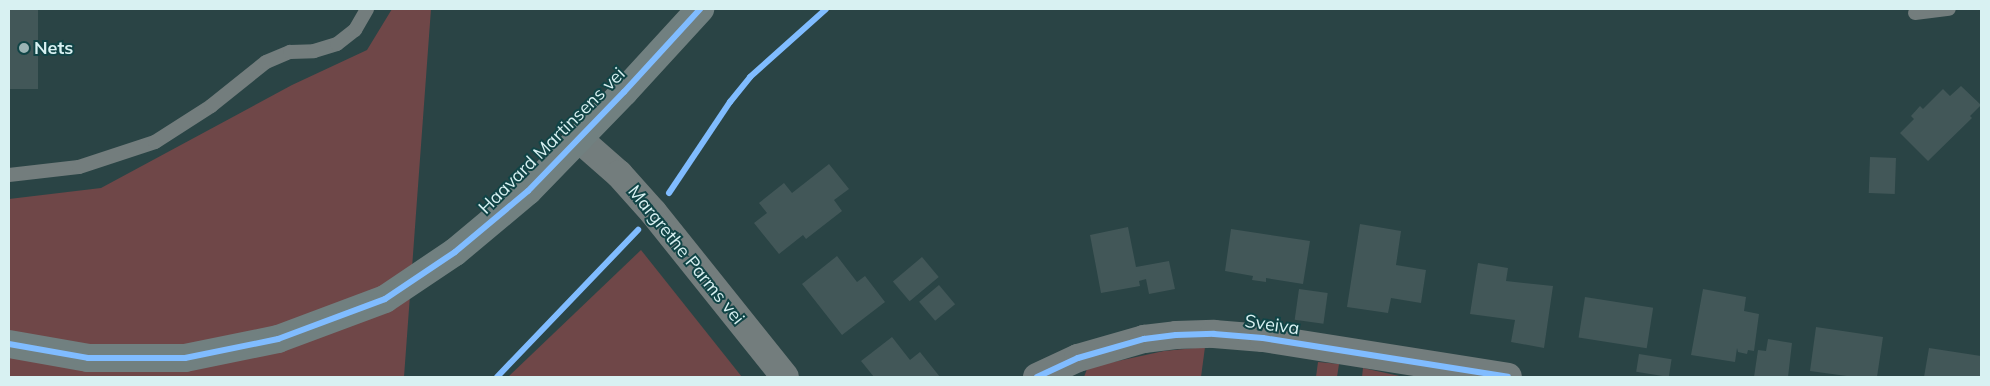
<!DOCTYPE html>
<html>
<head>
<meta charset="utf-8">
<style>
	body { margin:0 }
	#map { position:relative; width:1990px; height:386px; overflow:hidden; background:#2a4445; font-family:Mulish,sans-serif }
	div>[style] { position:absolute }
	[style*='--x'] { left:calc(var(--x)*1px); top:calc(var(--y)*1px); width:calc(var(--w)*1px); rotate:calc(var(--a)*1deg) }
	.green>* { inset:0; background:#6f4748 }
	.building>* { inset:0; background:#425758; transform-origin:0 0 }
	.lane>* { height:14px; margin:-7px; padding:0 7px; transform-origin:7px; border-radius:7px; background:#737d7d }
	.street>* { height:28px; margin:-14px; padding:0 14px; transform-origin:14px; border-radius:14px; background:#737d7d }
	.secondary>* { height:28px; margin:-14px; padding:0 14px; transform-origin:14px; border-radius:14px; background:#718080 }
	.cycleway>* { height:6px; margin:-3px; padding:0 3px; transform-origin:3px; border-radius:3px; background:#80bcff }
	.dots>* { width:14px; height:14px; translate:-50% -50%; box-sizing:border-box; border:2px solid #114446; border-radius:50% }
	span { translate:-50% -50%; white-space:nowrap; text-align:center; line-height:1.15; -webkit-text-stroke:4px #114446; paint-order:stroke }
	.poi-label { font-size:18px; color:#d8f1f2; font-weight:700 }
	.left { translate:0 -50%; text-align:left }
	.street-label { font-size:18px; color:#d8f1f2 }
	.frame { position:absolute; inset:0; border:10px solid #d8f1f2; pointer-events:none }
</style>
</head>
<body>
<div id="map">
	<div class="green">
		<i style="clip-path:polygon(392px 9px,431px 9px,404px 377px,9px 377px,9px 199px,101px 188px,292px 85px,367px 50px)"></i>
		<i style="clip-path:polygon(641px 250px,742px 377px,508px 377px)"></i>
		<i style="clip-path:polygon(1205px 347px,1201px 377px,1084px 377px,1087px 369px,1104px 364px,1164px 351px)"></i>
		<i style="clip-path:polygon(1318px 362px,1339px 364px,1337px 377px,1316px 377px)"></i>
		<i style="clip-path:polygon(1363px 368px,1404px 377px,1362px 377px)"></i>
	</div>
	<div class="building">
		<i style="left:9px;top:9px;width:29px;height:80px"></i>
		<i style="clip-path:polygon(1961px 86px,1981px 105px,1970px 116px,1972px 118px,1928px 161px,1900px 133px,1914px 119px,1911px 116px,1920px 106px,1923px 109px,1943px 89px,1950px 96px)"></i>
		<i style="left:1870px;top:157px;width:26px;height:36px;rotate:2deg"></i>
		<i style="clip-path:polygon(829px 164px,849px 189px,834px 200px,842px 211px,806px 239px,803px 235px,779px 254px,754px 223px,767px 213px,759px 203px,784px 183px,792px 193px)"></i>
		<i style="clip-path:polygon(1360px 224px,1401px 231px,1396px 265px,1426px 270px,1421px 303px,1391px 298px,1388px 313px,1347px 307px)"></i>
		<i style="clip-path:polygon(1128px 227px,1136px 267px,1169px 261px,1175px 289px,1149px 294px,1146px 279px,1139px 281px,1140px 286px,1101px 293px,1090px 235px)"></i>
		<i style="clip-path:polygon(1231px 229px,1310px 241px,1303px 284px,1266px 278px,1266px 282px,1252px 280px,1253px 276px,1225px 271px)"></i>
		<i style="clip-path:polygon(837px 256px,857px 282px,865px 276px,885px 302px,842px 335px,802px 284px)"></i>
		<i style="left:922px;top:257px;width:26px;height:38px;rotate:50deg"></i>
		<i style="clip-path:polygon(1478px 263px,1508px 268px,1506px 281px,1553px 286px,1544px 348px,1511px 342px,1515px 320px,1470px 314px)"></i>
		<i style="left:939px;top:285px;width:25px;height:26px;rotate:50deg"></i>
		<i style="left:1299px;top:289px;width:29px;height:31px;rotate:8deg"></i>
		<i style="clip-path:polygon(1703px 289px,1746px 297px,1744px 311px,1759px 314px,1754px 351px,1748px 350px,1747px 354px,1738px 352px,1737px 348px,1735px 362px,1691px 355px)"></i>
		<i style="left:1585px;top:297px;width:69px;height:41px;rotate:9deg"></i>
		<i style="clip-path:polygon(1816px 327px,1883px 337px,1877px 377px,1854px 377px,1810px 371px)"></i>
		<i style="clip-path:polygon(892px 337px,910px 360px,920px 352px,940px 377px,874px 377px,861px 361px)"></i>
		<i style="clip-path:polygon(1768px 339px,1792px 343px,1788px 377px,1754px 377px,1758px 350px,1766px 351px)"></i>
		<i style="clip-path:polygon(1929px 348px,1981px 356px,1981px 377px,1924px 377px)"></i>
		<i style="left:1639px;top:354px;width:33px;height:18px;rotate:9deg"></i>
	</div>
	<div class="lane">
		<i style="--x:1915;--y:13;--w:34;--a:-7"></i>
		<i style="--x:9;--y:175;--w:70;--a:-6.5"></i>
		<i style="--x:79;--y:167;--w:80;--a:-18.2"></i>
		<i style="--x:155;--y:142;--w:67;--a:-32.7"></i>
		<i style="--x:211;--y:106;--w:70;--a:-38.7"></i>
		<i style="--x:266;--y:62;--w:26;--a:-23"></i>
		<i style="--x:290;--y:52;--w:24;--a:-2"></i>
		<i style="--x:314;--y:51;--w:24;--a:-17"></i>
		<i style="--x:337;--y:44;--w:23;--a:-38"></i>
		<i style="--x:355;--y:30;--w:24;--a:-60"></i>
	</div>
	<div class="street">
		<i style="--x:579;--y:139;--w:53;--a:41.2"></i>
		<i style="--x:619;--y:174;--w:51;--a:48.2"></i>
		<i style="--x:653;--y:212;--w:211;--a:51.3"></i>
		<i style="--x:1037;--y:377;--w:45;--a:-24.9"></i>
		<i style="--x:1078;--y:358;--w:69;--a:-16.1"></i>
		<i style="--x:1144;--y:339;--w:32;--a:-7"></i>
		<i style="--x:1176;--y:335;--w:38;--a:-2"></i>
		<i style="--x:1214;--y:334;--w:49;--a:4.7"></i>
		<i style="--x:1263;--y:338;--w:248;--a:9"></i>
	</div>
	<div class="secondary">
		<i style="--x:9;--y:344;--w:80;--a:10"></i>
		<i style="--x:88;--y:358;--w:97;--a:0"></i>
		<i style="--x:185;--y:358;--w:95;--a:-11.5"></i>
		<i style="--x:278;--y:339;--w:114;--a:-20.5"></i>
		<i style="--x:385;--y:299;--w:84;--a:-33.9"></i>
		<i style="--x:455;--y:252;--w:95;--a:-39.9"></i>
		<i style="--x:528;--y:191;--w:138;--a:-45.9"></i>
		<i style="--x:624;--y:92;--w:113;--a:-47.5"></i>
	</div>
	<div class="cycleway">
		<i style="--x:669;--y:193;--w:110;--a:-56.2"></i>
		<i style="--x:730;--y:102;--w:32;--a:-51"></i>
		<i style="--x:750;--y:77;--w:102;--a:-41.8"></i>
		<i style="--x:9;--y:344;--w:80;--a:10"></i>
		<i style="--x:88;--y:358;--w:97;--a:0"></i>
		<i style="--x:185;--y:358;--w:95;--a:-11.5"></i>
		<i style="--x:278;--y:339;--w:114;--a:-20.5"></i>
		<i style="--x:385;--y:299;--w:84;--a:-33.9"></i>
		<i style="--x:455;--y:252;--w:95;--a:-39.9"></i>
		<i style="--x:528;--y:191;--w:138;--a:-45.9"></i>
		<i style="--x:624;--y:92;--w:113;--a:-47.5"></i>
		<i style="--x:497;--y:377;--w:204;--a:-46.2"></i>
		<i style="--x:1037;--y:377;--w:45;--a:-24.9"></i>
		<i style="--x:1078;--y:358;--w:69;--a:-16.1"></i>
		<i style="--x:1144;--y:339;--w:32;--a:-7"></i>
		<i style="--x:1176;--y:335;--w:38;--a:-2"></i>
		<i style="--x:1214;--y:334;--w:49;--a:4.7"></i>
		<i style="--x:1263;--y:338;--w:248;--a:9"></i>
	</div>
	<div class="dots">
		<i style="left:24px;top:48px;background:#9bb4b5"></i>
	</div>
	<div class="poi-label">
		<span class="left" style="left:34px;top:48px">Nets</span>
	</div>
	<div class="street-label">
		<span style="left:552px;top:141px;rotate:-45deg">Haavard Martinsens vei</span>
		<span style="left:686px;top:255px;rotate:51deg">Margrethe Parms vei</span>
		<span style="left:1272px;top:325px;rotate:8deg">Sveiva</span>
	</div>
	<div class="frame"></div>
</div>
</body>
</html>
